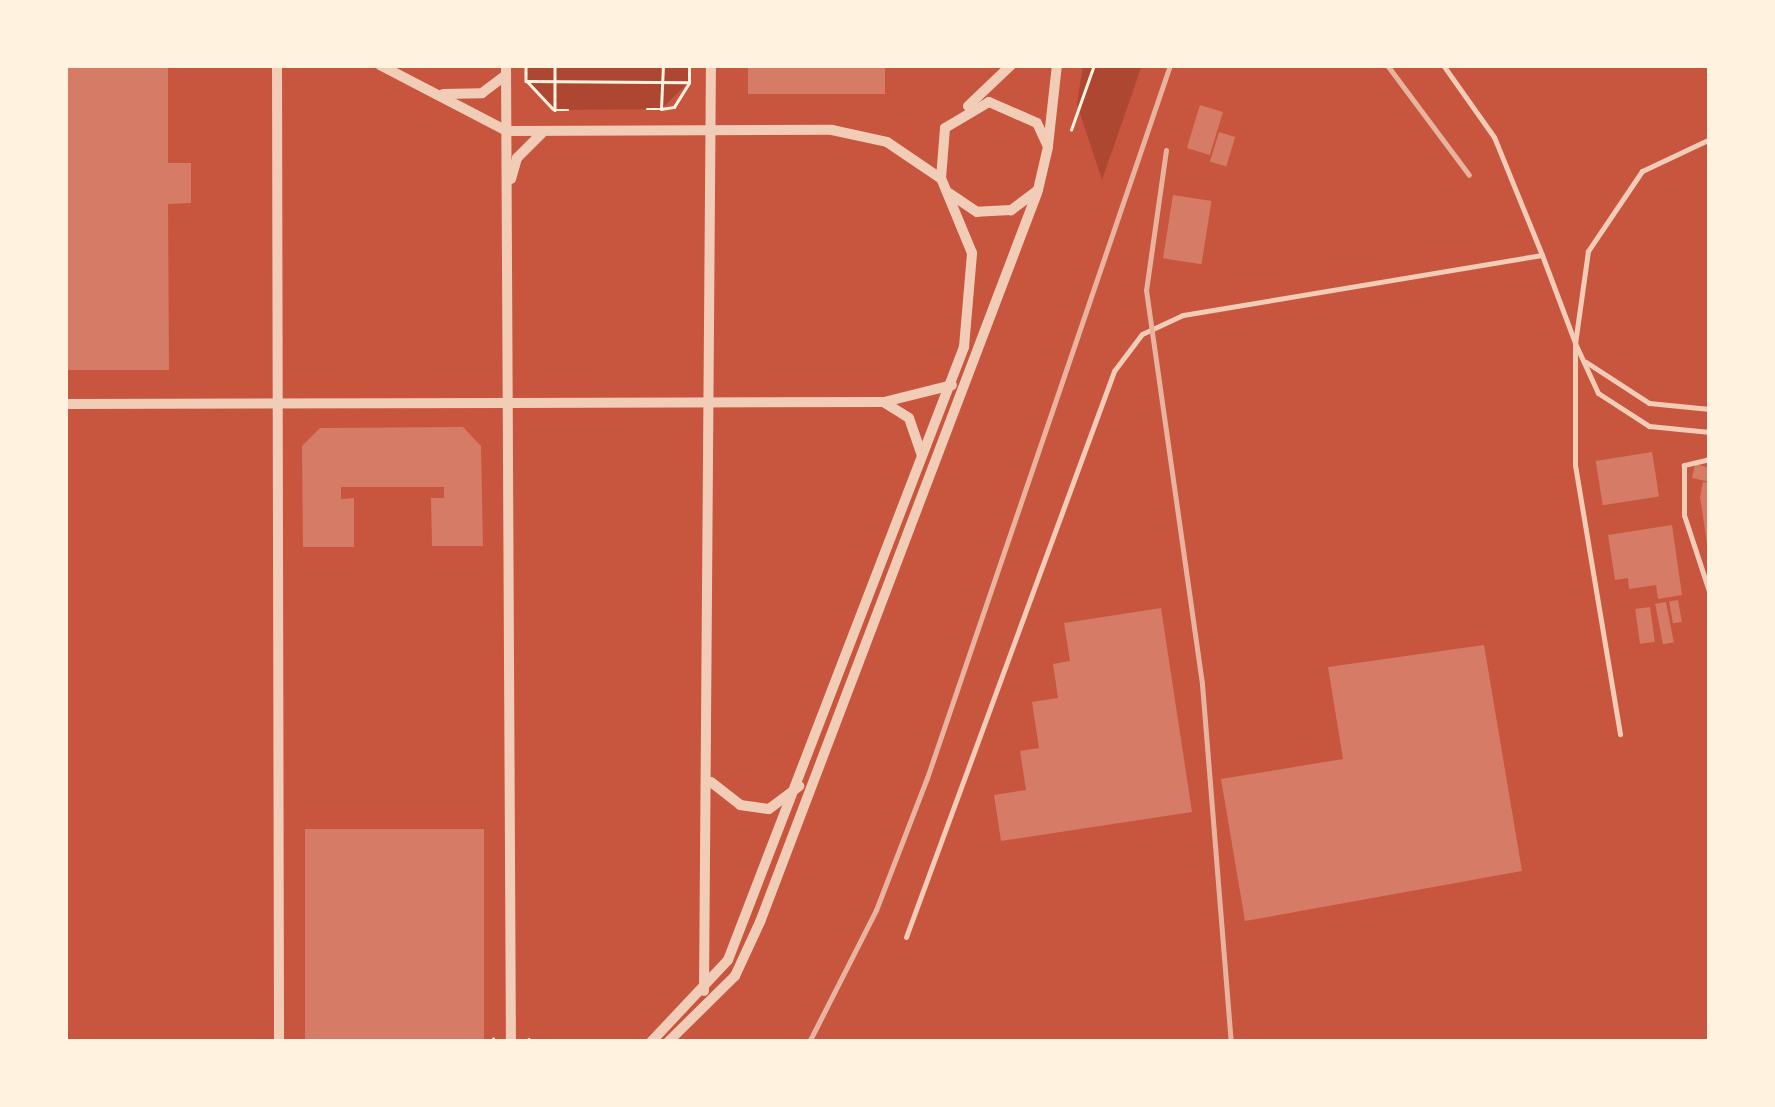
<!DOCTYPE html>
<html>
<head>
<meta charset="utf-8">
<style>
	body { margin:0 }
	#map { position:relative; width:1775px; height:1107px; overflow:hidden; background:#c8553d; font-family:"Public Sans",sans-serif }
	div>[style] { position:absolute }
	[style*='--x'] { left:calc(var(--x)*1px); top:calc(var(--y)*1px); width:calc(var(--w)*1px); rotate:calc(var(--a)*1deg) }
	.green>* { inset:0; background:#ae4732 }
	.building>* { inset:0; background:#d67c66; transform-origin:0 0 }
	.path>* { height:2.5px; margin:-1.25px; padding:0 1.25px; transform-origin:1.25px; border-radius:1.25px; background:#fff3e0 }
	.service>* { height:5px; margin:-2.5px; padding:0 2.5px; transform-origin:2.5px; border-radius:2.5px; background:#f1ccb7 }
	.minor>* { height:10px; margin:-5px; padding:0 5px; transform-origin:5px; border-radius:5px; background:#f1ccb7 }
	.rail>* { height:5px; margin:-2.5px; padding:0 2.5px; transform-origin:2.5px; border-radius:2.5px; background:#e9b49f }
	span { translate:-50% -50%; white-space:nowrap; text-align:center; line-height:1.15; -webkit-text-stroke:8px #fff3e0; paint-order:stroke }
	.frame { position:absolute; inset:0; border:68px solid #fff3e0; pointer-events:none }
</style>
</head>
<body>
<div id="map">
	<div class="green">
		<i style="clip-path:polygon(526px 65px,689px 65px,689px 82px,661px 109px,555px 110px,526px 81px)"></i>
		<i style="clip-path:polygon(1083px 65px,1142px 65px,1102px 180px,1077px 104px)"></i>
	</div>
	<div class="building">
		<i style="clip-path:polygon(65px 65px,168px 65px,168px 163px,191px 163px,191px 203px,168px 204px,169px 370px,65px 370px)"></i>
		<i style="left:748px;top:65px;width:137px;height:29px"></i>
		<i style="left:1200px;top:105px;width:24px;height:45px;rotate:17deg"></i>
		<i style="left:1219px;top:132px;width:17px;height:31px;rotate:17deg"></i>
		<i style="left:1173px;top:195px;width:39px;height:64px;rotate:9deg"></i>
		<i style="clip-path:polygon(463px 427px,481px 446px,483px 546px,432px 546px,431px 498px,444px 498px,444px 487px,341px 487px,341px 499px,354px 498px,354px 547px,303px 547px,302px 446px,320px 428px)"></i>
		<i style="left:1652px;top:452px;width:45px;height:57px;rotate:81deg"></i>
		<i style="clip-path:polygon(1695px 464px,1710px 468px,1710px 482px,1692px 478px)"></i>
		<i style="clip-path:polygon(1703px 482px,1710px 483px,1708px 550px,1700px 497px)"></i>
		<i style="clip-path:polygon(1672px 525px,1682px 595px,1658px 599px,1656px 585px,1629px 589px,1628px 578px,1615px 580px,1608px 535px)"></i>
		<i style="left:1678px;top:600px;width:22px;height:9px;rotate:80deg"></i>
		<i style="left:1666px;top:602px;width:41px;height:11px;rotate:79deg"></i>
		<i style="left:1650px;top:607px;width:35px;height:15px;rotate:82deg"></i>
		<i style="clip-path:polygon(1161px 608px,1192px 812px,1001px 841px,994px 795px,1026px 790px,1020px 751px,1039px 748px,1032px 702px,1058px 698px,1053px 664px,1070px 661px,1064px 623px)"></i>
		<i style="clip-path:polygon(1484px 645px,1522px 871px,1245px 921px,1221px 779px,1343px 759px,1328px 667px)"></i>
		<i style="left:305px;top:829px;width:179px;height:213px"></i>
	</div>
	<div class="path">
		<i style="--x:526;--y:65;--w:16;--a:90"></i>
		<i style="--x:526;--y:81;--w:163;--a:0.4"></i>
		<i style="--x:689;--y:82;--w:14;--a:-90"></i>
		<i style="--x:555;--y:65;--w:45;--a:90"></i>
		<i style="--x:555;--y:110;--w:13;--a:0"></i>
		<i style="--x:527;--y:81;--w:38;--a:47"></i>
		<i style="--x:647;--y:109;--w:14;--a:0"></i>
		<i style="--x:661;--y:109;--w:44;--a:-87.4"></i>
		<i style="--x:661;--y:109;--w:13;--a:-9"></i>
		<i style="--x:674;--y:107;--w:28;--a:-58"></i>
		<i style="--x:1071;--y:130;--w:69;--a:-70.5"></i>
		<i style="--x:529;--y:1039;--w:3;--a:72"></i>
		<i style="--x:493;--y:1042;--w:3;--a:-90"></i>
	</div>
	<div class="service">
		<i style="--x:1710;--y:139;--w:75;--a:154.8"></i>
		<i style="--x:1642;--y:171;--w:97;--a:124"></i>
		<i style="--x:1588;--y:251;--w:93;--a:98"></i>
		<i style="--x:1575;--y:343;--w:55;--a:65.3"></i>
		<i style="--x:1598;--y:393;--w:61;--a:32.9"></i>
		<i style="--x:1649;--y:426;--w:61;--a:5.6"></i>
		<i style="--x:1542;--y:255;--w:94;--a:69.4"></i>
		<i style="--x:1575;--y:343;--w:122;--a:90"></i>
		<i style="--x:1575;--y:465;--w:273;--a:80.5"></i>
		<i style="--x:1586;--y:362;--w:75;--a:33.1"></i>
		<i style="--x:1649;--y:403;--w:61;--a:5.6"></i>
		<i style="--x:1710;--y:459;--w:27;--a:167"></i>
		<i style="--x:1684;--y:465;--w:50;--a:90"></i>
		<i style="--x:1684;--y:515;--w:83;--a:71.8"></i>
		<i style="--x:906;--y:937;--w:603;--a:-69.82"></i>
		<i style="--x:1114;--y:371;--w:46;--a:-52.9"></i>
		<i style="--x:1142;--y:334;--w:45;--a:-24.9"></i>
		<i style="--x:1183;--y:315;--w:364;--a:-9.5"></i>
		<i style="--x:1542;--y:255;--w:127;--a:-112.1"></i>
		<i style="--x:1494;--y:137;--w:88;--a:-125.3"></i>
	</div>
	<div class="minor">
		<i style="--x:277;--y:65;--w:977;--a:89.88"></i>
		<i style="--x:380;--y:65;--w:143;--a:27.5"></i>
		<i style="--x:507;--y:131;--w:325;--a:-0.2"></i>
		<i style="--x:832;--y:130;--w:56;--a:12.3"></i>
		<i style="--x:887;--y:142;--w:64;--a:34.2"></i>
		<i style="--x:506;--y:65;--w:977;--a:89.71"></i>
		<i style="--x:443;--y:94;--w:39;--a:-1"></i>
		<i style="--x:482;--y:93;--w:30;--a:-37"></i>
		<i style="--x:968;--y:106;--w:59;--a:-43.6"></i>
		<i style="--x:1048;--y:146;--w:81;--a:-83.7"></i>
		<i style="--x:511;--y:179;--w:22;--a:-74"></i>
		<i style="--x:517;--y:158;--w:38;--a:-45"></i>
		<i style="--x:885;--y:403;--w:28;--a:32"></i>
		<i style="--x:909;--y:418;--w:39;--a:71"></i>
		<i style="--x:65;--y:404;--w:819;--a:-0.14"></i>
		<i style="--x:884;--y:402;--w:70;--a:-14"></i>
		<i style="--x:711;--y:782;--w:37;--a:38"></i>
		<i style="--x:740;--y:805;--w:29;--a:8"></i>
		<i style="--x:769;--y:809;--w:38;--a:-37"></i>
		<i style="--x:704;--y:991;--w:926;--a:-89.57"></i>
		<i style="--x:651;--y:1042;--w:112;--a:-46.8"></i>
		<i style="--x:728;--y:960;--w:657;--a:-68.94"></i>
		<i style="--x:964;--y:347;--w:94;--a:-85.1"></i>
		<i style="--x:972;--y:253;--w:81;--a:-112.5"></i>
		<i style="--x:941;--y:178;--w:50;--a:-85.4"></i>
		<i style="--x:945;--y:128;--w:51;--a:-30.6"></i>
		<i style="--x:989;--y:102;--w:52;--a:23.6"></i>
		<i style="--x:1037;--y:123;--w:26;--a:65"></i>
		<i style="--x:1048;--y:147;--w:44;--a:103.1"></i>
		<i style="--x:1038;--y:190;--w:34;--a:143"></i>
		<i style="--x:1011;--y:210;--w:34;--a:177"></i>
		<i style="--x:977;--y:212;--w:34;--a:-146"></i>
		<i style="--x:668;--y:1042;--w:94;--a:-44.6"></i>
		<i style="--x:735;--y:976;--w:60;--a:-65.2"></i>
		<i style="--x:760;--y:922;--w:780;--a:-69.19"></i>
	</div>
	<div class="rail">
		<i style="--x:1387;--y:65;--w:137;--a:53.3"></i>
		<i style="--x:1166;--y:150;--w:141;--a:98.1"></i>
		<i style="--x:1146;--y:290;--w:398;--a:81.9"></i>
		<i style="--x:1202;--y:684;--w:359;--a:85.4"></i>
		<i style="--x:809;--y:1042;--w:148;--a:-63.1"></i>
		<i style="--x:876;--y:910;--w:142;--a:-68.9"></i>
		<i style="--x:927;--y:778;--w:753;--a:-71.18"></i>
	</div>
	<div class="frame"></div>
</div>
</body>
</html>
